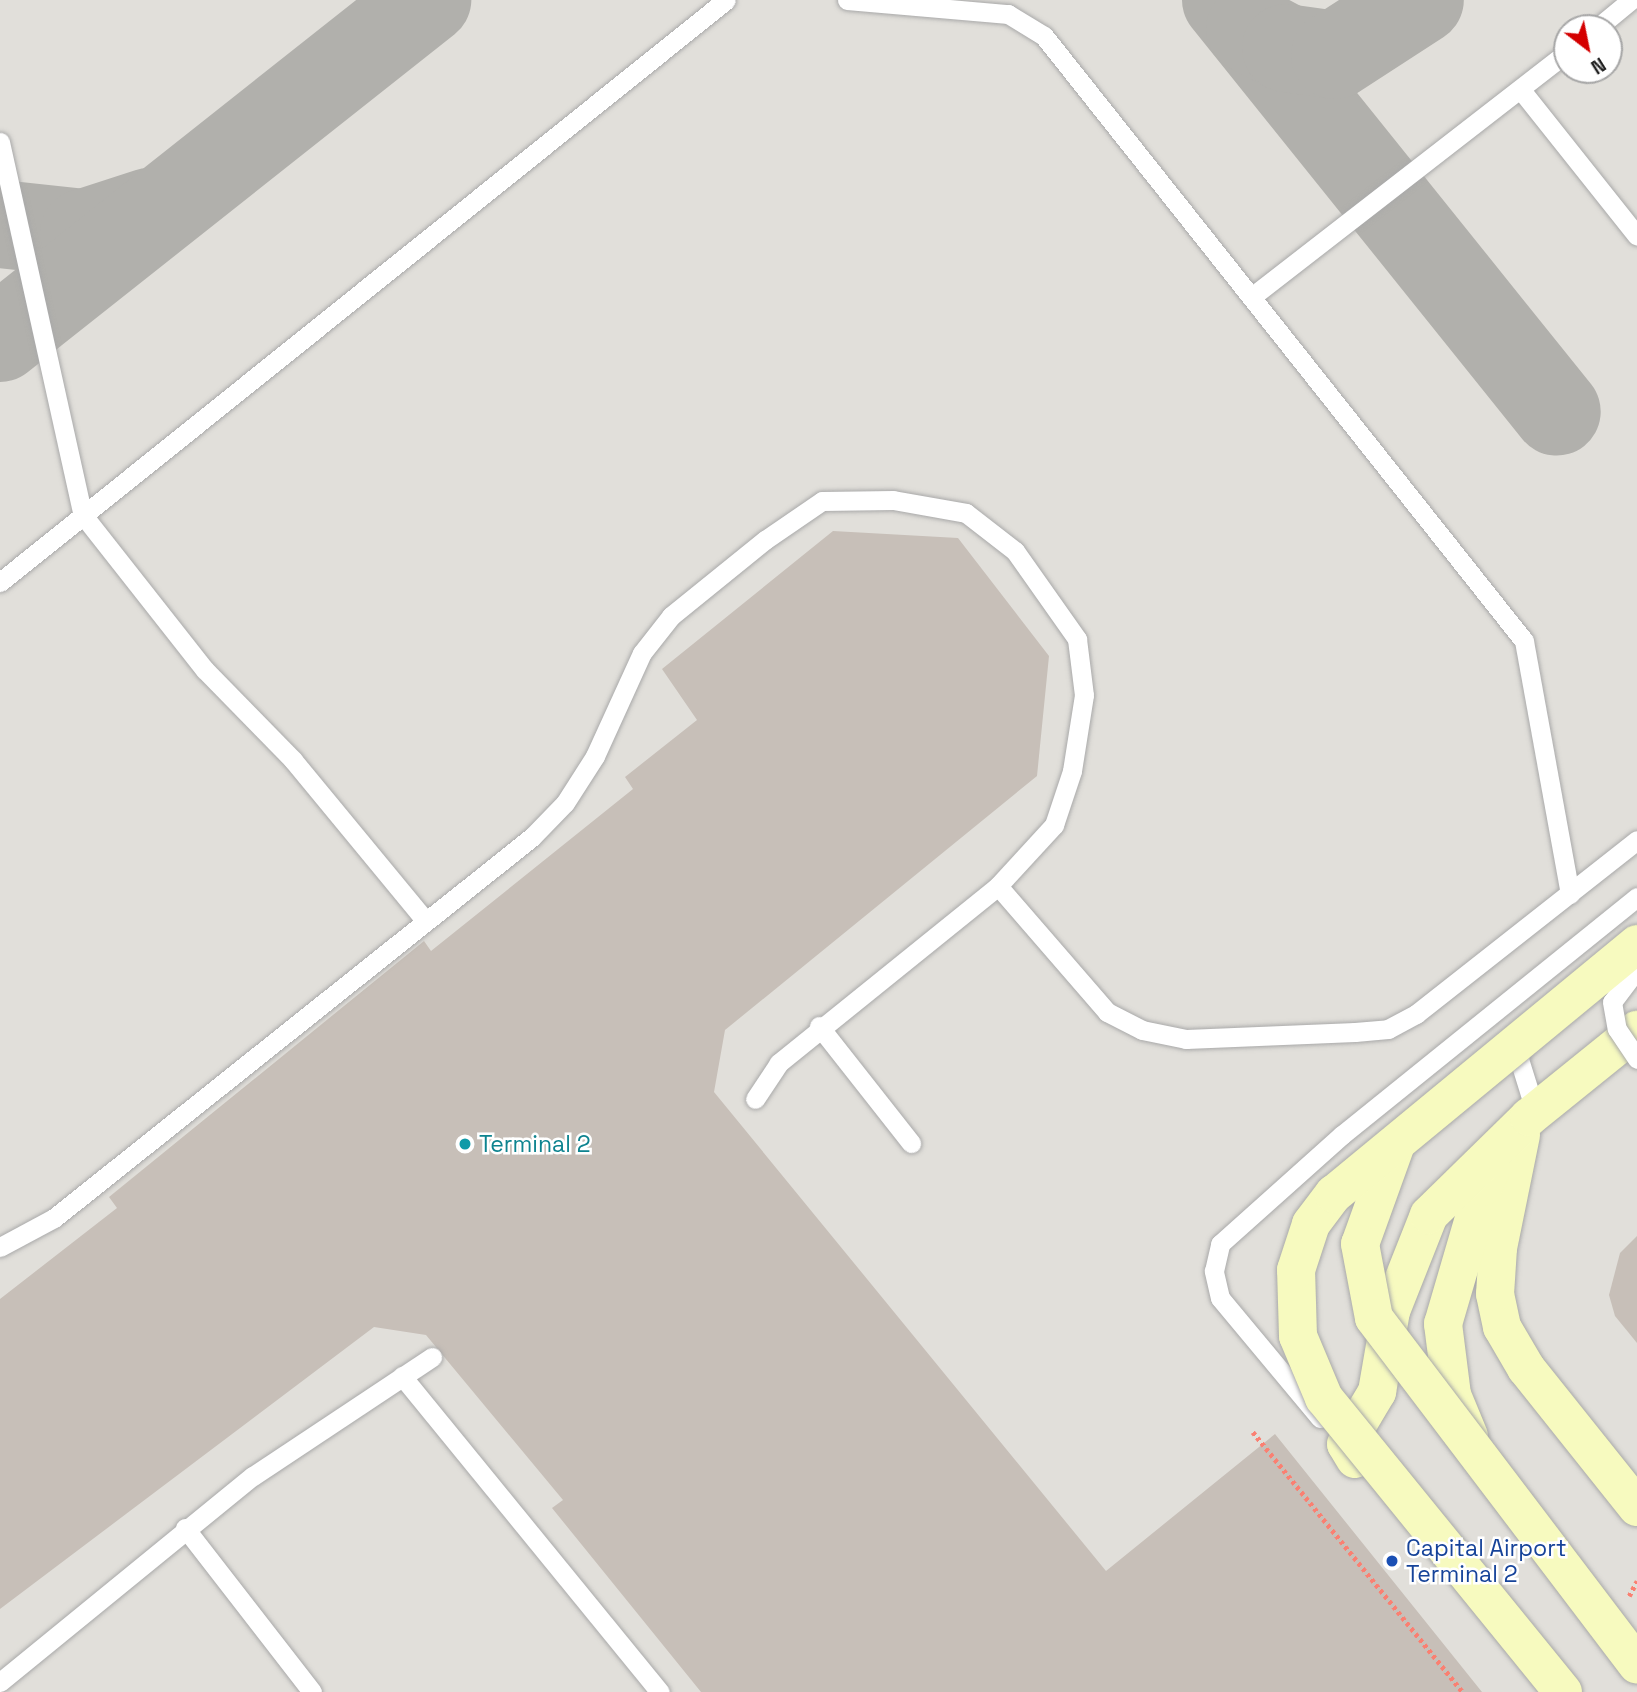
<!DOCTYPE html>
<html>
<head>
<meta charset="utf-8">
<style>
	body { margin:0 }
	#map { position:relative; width:1637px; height:1692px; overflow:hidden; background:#f2efe9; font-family:"Space Grotesk",sans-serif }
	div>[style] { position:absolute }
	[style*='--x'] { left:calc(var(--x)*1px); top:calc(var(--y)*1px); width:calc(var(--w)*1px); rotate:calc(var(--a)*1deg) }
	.airport>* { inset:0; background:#e1dfda }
	.taxiway>* { height:88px; margin:-44px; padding:0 44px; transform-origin:44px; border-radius:44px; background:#b1b0ac }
	.building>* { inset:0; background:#c7bfb8 }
	.path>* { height:4.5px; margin-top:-2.25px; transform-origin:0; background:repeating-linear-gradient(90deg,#fa8072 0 3.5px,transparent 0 7px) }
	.roads { filter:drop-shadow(0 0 2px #a9a9a9) drop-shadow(0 0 2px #a9a9a9) }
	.lane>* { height:19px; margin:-9.5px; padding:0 9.5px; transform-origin:9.5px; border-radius:9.5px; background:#fff }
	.secondary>* { height:38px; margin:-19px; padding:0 19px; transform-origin:19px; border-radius:19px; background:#f7fabf }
	.path-bridge>* { height:4.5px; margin-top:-2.25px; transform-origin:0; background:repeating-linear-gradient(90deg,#fa8072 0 3.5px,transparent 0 7px) }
	.bridges { filter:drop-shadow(0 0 2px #a9a9a9) drop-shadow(0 0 2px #a9a9a9) }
	.lane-bridge>* { height:19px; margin:-9.5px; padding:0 9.5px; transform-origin:9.5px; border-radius:9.5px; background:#fff }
	.secondary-bridge>* { height:38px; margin:-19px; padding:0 19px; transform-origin:19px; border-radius:19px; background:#f7fabf }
	.dots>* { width:19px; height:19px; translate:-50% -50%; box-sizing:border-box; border:4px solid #fff; border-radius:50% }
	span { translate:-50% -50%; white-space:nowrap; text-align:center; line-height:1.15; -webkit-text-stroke:5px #fff; paint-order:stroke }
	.culture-label { font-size:23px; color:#0d838f }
	.left { translate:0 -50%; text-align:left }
	.transit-label { font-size:23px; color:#164399 }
	.north { position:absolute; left:1553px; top:14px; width:70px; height:70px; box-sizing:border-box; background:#fff; border:2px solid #a7a7a7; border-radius:50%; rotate:148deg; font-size:19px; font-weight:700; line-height:28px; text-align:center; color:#222 }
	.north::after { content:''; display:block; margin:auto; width:24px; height:32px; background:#d40000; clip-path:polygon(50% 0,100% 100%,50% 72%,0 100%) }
</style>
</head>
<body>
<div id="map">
	<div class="airport">
		<i style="clip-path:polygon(evenodd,0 0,1637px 0,1637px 1692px,0 1692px,0 0,1567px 28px,1609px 28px,1609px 70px,1567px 70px,1567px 28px)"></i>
	</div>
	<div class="taxiway">
		<i style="--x:1226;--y:0;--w:528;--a:51.22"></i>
		<i style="--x:1250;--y:29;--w:41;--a:27.8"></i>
		<i style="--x:1286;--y:48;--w:49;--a:8.1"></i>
		<i style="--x:1335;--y:55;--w:101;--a:-32.9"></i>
		<i style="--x:0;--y:224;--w:84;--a:6.1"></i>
		<i style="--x:84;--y:233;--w:68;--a:-17.9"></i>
		<i style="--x:0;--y:338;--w:545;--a:-38.36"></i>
	</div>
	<div class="building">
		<i style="clip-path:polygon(833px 531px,958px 538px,1049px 656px,1037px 776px,725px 1030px,714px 1092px,1106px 1571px,1275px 1434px,1482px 1692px,701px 1692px,552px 1508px,563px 1500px,426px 1335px,374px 1327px,0 1609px,0 1299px,117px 1208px,109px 1197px,424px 941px,431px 951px,633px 789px,625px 777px,697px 720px,662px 669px)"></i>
		<i style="clip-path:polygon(1637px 1236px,1637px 1343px,1615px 1316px,1609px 1295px,1620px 1253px)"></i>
	</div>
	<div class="path">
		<i style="--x:1253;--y:1432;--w:334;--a:51.1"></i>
	</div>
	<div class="roads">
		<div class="lane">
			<i style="--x:847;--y:0;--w:162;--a:5"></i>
			<i style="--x:1008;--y:14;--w:42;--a:31.4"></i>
			<i style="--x:1044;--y:36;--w:772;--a:51.57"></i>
			<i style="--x:1524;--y:641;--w:257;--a:79.7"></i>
			<i style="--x:1597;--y:28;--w:44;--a:-39.5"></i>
			<i style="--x:1521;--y:90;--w:186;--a:51.5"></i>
			<i style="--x:0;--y:142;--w:382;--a:77.5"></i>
			<i style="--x:83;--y:515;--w:197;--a:51.8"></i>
			<i style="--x:205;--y:670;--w:126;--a:45.6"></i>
			<i style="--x:293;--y:760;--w:206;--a:50.5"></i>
			<i style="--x:1254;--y:295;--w:396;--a:-37.8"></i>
			<i style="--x:0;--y:582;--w:930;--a:-38.72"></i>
			<i style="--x:998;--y:886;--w:167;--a:49.1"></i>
			<i style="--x:1107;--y:1012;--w:39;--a:27"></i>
			<i style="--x:1142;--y:1030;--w:45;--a:11.6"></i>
			<i style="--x:1186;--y:1039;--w:169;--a:-2.4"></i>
			<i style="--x:1355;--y:1032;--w:33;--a:-5"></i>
			<i style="--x:1388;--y:1029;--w:32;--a:-28"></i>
			<i style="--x:1416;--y:1014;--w:281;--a:-38.2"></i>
			<i style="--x:819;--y:1026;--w:149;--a:51.8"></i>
			<i style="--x:1523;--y:1041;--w:18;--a:103"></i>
			<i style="--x:1519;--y:1059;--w:47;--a:72.7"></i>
			<i style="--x:1533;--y:1104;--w:13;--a:108"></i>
			<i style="--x:0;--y:1247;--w:61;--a:-28.2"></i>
			<i style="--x:54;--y:1218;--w:611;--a:-38.56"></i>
			<i style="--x:532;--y:837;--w:47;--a:-45.9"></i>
			<i style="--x:565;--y:803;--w:56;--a:-57.4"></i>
			<i style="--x:595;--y:756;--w:113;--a:-65.5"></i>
			<i style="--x:642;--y:653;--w:47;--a:-51.9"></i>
			<i style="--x:671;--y:616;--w:121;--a:-39"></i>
			<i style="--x:765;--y:540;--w:69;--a:-34.4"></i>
			<i style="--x:822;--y:501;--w:71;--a:-0.8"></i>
			<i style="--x:893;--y:500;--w:74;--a:10.1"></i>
			<i style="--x:966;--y:513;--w:62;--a:37.8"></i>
			<i style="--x:1015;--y:551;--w:108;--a:54.8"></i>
			<i style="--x:1077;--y:639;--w:56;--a:82.9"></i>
			<i style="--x:1084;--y:695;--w:77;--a:99"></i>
			<i style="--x:1072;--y:771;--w:57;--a:108.4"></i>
			<i style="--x:1054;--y:825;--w:83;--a:132.6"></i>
			<i style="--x:998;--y:886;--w:282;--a:141.1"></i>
			<i style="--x:779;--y:1063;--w:43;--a:123.7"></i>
			<i style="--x:402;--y:1376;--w:408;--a:50.8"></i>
			<i style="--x:1320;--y:1418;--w:156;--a:-129.8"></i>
			<i style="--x:1220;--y:1298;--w:28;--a:-103"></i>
			<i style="--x:1214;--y:1271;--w:28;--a:-77"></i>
			<i style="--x:1220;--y:1244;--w:164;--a:-41.8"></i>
			<i style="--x:1342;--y:1135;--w:379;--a:-38.9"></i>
			<i style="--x:185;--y:1528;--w:207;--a:52.2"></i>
			<i style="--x:0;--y:1682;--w:326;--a:-39.2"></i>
			<i style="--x:253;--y:1476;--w:215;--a:-33.6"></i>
		</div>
		<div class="secondary">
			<i style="--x:1521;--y:1135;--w:115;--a:101.5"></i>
			<i style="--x:1498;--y:1248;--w:46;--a:93.7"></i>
			<i style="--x:1495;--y:1294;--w:34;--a:78"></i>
			<i style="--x:1502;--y:1327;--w:48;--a:59.7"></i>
			<i style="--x:1526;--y:1368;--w:178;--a:51.4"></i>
			<i style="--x:1469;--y:1436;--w:44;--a:-112.5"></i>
			<i style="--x:1452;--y:1395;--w:72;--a:-97.2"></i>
			<i style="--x:1443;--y:1324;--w:143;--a:-73.7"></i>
			<i style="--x:1483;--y:1187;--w:40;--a:-63.4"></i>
			<i style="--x:1355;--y:1459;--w:17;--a:-121"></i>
			<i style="--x:1346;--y:1444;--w:61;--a:-59.2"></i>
			<i style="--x:1377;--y:1392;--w:82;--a:-80.2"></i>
			<i style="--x:1391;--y:1311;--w:103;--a:-68.4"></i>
			<i style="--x:1429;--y:1215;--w:140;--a:-44.4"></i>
			<i style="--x:1529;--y:1117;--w:139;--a:-38.9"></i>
		</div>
	</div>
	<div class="path-bridge">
		<i style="--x:1629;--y:1596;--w:17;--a:-62"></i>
	</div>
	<div class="bridges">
		<div class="lane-bridge">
			<i style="--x:1637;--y:969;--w:41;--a:127.1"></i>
			<i style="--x:1612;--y:1002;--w:27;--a:80"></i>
			<i style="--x:1617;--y:1029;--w:36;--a:56"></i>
		</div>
		<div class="secondary-bridge">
			<i style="--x:1395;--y:1147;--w:103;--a:109.8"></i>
			<i style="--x:1360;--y:1244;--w:75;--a:79.3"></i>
			<i style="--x:1374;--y:1318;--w:435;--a:52.8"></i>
			<i style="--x:1563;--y:1692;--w:379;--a:-129.1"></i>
			<i style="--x:1324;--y:1398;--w:67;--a:-112.8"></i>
			<i style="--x:1298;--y:1336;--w:66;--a:-91.7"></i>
			<i style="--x:1296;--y:1270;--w:48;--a:-71.9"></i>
			<i style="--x:1311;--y:1224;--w:38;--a:-53"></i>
			<i style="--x:1334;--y:1194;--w:393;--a:-39.5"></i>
		</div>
	</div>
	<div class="dots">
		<i style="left:465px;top:1144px;background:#0f9aa8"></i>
		<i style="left:1392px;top:1561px;background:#1a4fb4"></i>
	</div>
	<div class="culture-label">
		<span class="left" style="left:479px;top:1144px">Terminal 2</span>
	</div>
	<div class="transit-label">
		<span class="left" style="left:1406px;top:1561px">Capital Airport<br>Terminal 2</span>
	</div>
	<div class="north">N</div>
</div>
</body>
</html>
